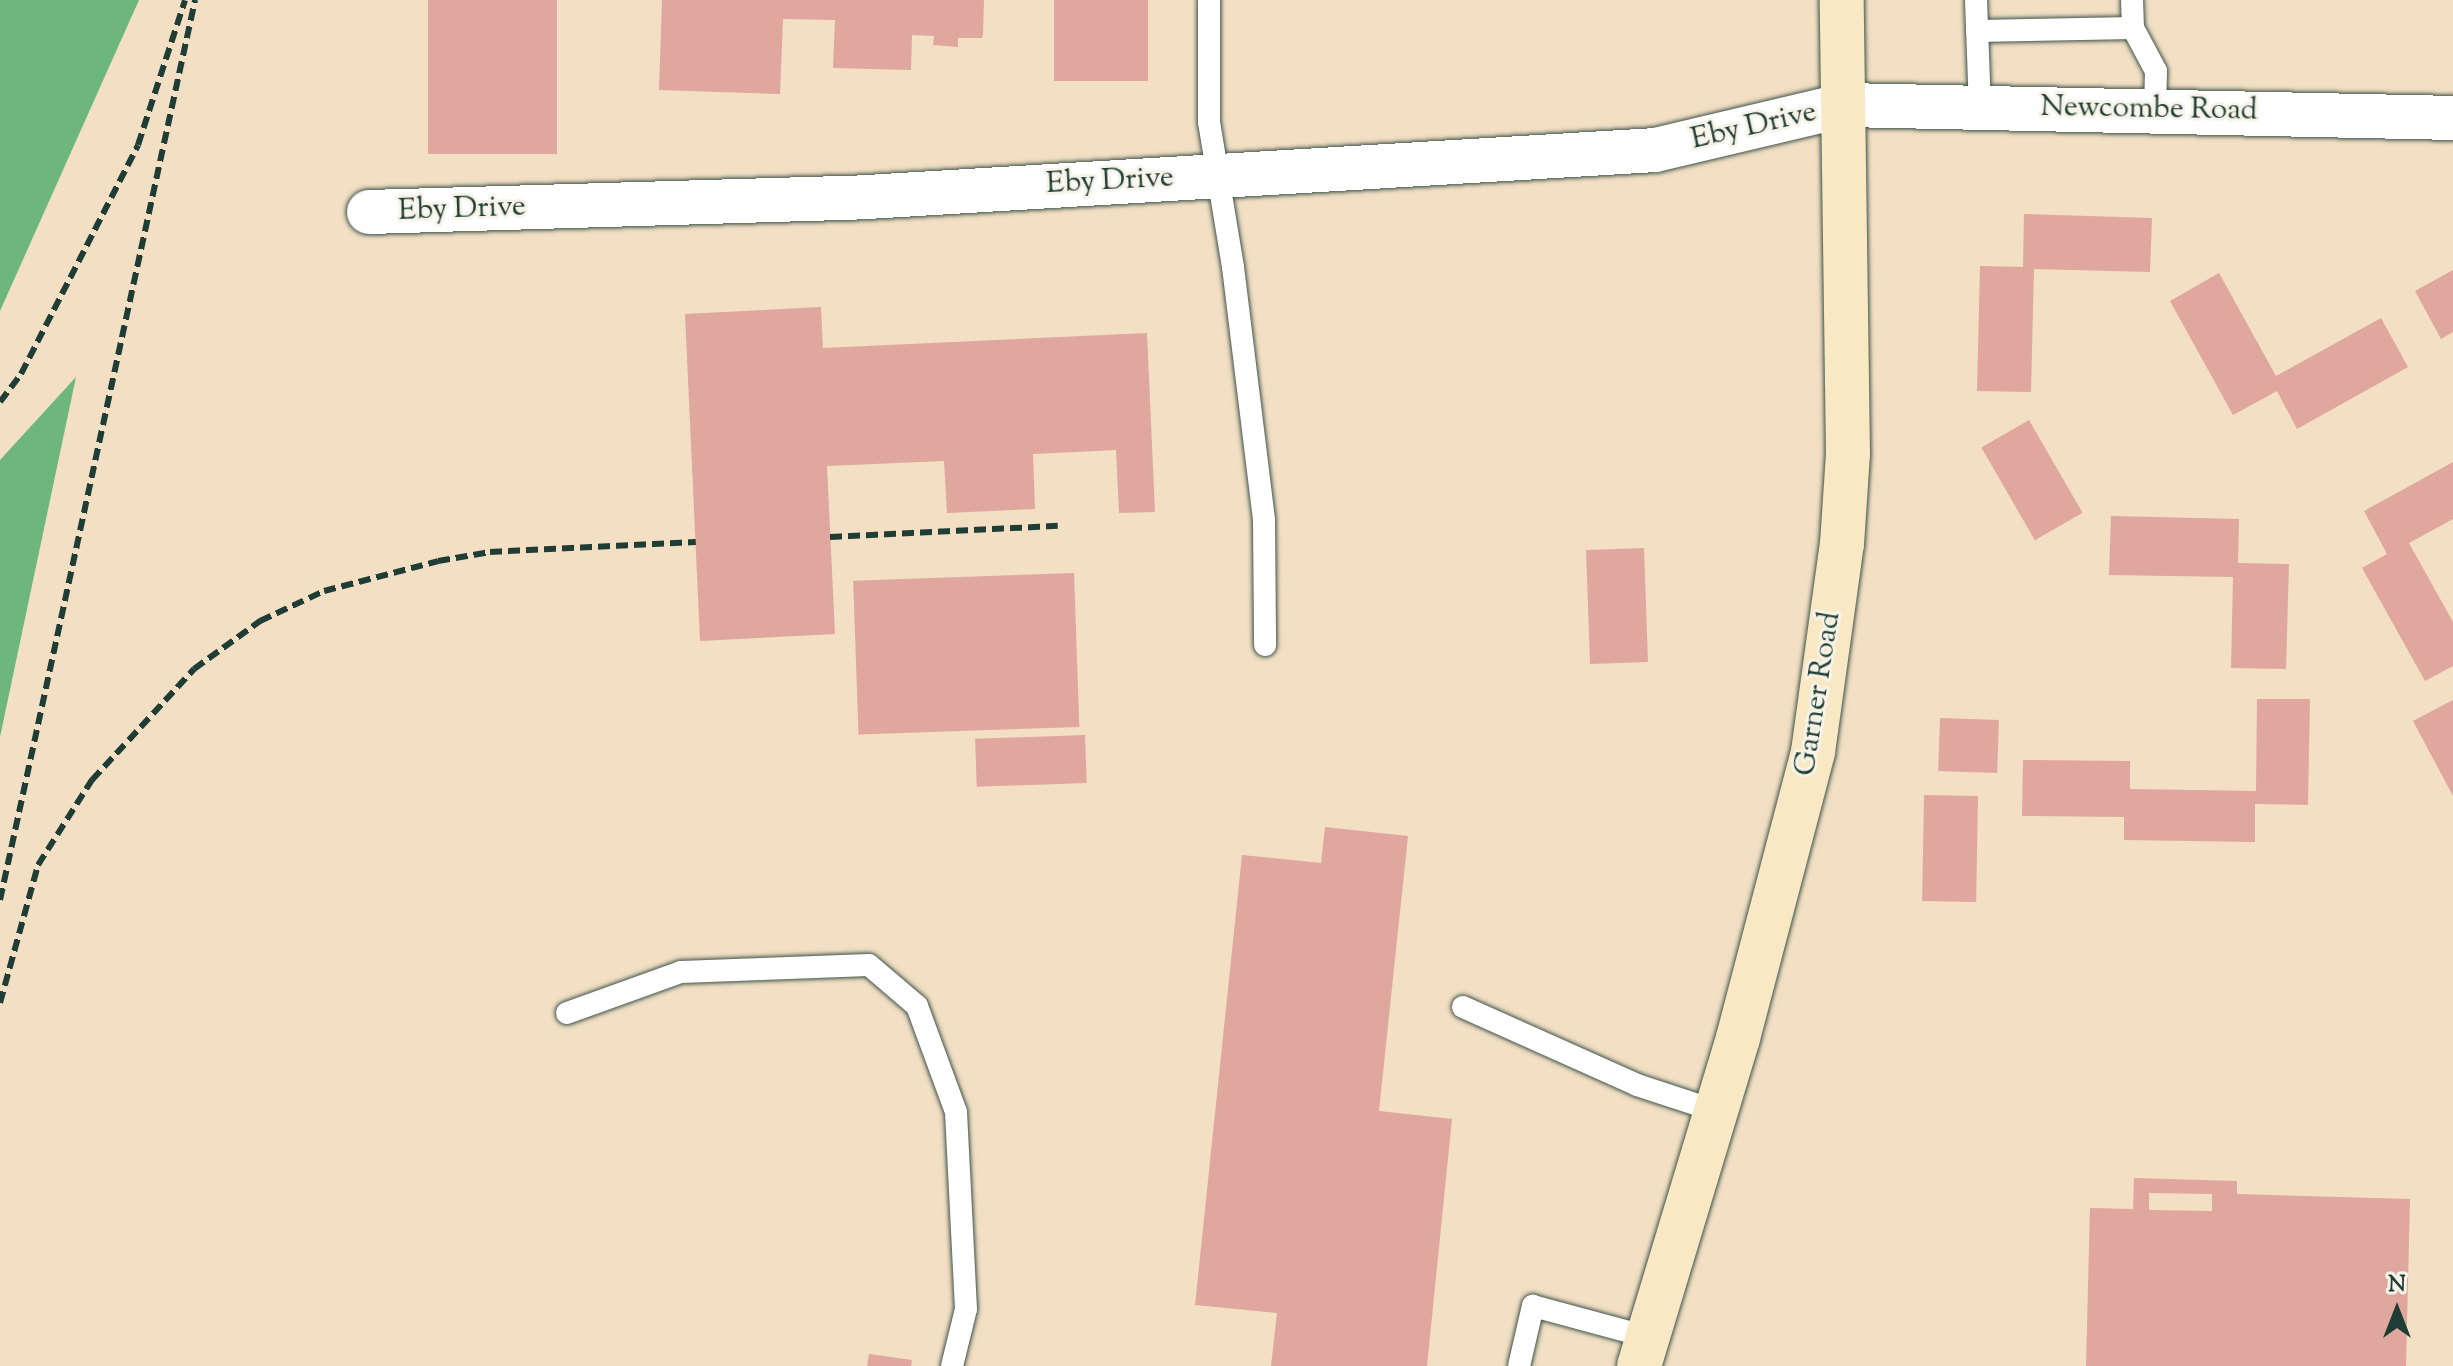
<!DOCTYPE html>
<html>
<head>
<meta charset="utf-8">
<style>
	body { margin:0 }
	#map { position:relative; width:2453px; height:1366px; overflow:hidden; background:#f2dfc4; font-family:"Sorts Mill Goudy",serif }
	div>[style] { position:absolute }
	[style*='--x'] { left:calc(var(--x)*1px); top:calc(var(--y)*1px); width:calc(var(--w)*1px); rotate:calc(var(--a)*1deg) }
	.forest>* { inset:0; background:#6db67d }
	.building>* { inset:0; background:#dfa79d; transform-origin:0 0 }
	.roads { filter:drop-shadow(0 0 2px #3f554a) drop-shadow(0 0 2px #3f554a) }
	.service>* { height:22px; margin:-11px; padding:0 11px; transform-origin:11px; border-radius:11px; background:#fff }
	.minor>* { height:44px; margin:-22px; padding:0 22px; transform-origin:22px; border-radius:22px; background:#fff }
	.secondary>* { height:44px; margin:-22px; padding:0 22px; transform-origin:22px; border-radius:22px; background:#f8e8c3 }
	.rail>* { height:6px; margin-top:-3px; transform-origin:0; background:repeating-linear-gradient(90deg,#1f3d34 0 12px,transparent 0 18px) }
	span { translate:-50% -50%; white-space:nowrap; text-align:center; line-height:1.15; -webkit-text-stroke:6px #f7f3e8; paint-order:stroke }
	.street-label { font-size:30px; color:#1f3d34 }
	.north { position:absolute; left:2357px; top:1270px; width:80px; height:80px; -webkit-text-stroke:6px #f7f3e8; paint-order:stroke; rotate:0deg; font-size:22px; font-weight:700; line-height:32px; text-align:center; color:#1f3d34 }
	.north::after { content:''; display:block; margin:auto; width:28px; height:36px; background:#1f3d34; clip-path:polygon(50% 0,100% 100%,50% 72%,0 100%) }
</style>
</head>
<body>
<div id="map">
	<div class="forest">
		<i style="clip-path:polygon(0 0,139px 0,0 311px)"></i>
		<i style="clip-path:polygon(76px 377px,0 737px,0 460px)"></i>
	</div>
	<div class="building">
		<i style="left:428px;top:0;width:129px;height:154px"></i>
		<i style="clip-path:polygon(662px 0,984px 0,983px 34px,982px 38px,958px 38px,958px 47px,933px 45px,934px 36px,912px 35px,911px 70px,833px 68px,835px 20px,783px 19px,780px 94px,659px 90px)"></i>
		<i style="left:1054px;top:0;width:94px;height:81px"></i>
		<i style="clip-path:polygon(2024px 214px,2152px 218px,2150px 272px,2034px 269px,2031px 392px,1977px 391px,1980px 266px,2023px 267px)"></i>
		<i style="clip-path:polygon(2453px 270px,2453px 332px,2441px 339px,2415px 291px)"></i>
		<i style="clip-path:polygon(2219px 273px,2276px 376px,2381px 318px,2408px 367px,2297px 429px,2277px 391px,2233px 415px,2170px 301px)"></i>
		<i style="clip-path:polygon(821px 307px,823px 348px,1147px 333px,1155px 512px,1119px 513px,1116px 450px,1033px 454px,1035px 509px,947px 513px,944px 461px,827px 466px,835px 634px,700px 641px,685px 314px)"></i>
		<i style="left:2029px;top:420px;width:107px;height:55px;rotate:60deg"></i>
		<i style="clip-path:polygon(2453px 462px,2453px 519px,2409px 543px,2453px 622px,2453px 666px,2425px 681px,2362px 568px,2387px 554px,2364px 511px)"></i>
		<i style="clip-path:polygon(2111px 516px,2239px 519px,2238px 563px,2289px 564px,2286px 669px,2231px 668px,2233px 577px,2109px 575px)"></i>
		<i style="left:1644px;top:548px;width:114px;height:58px;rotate:88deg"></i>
		<i style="left:1074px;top:573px;width:154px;height:221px;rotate:88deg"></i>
		<i style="clip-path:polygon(2257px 699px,2310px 699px,2308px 805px,2255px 804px,2255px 842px,2124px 840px,2124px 817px,2022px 816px,2023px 760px,2130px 761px,2130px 789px,2256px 791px)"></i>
		<i style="clip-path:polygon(2453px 700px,2453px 796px,2413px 721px)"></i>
		<i style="left:1940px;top:718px;width:59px;height:53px;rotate:2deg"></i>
		<i style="left:1085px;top:735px;width:48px;height:110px;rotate:88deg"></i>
		<i style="left:1924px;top:795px;width:54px;height:106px;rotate:1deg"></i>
		<i style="clip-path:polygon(1325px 827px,1408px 836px,1379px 1111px,1452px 1119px,1427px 1366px,1271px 1366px,1277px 1313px,1195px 1305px,1242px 855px,1321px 863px)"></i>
		<i style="clip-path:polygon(evenodd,2134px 1178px,2237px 1181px,2237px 1194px,2410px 1199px,2406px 1366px,2086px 1366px,2090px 1208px,2133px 1209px,2134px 1178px,2149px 1193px,2212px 1194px,2212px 1211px,2149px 1210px,2149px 1193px)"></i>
		<i style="clip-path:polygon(869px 1354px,912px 1360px,911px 1366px,867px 1366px)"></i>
	</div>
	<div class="roads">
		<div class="service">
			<i style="--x:1209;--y:0;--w:122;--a:90"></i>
			<i style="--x:1209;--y:122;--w:147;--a:80.6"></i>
			<i style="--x:1233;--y:267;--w:255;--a:83"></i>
			<i style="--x:1264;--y:520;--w:125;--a:89.5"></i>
			<i style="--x:1976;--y:0;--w:107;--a:87.9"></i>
			<i style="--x:2133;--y:28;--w:49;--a:61.9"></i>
			<i style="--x:2156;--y:71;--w:40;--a:91.4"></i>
			<i style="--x:1977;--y:31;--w:156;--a:-1.1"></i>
			<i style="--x:2133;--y:28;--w:28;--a:-92"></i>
			<i style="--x:1463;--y:1007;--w:191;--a:24.1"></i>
			<i style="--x:1637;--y:1085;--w:83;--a:18.2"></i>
			<i style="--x:567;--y:1013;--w:121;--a:-19.8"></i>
			<i style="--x:681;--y:972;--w:188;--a:-2.1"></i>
			<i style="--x:869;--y:965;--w:63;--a:40.5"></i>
			<i style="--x:917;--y:1006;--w:113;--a:69.8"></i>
			<i style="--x:956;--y:1112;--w:197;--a:87.1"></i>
			<i style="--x:966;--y:1309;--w:59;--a:103.8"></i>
			<i style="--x:1519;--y:1366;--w:62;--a:-76.9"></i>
			<i style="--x:1533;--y:1306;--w:119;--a:15.1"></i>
		</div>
		<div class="minor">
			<i style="--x:369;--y:212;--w:498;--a:-1.7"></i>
			<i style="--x:867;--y:197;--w:789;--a:-3.41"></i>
			<i style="--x:1655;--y:150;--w:195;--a:-13.3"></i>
			<i style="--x:1845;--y:105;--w:608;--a:1.22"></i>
		</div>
		<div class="secondary">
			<i style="--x:1639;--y:1366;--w:343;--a:-73.2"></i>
			<i style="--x:1738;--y:1038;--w:296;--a:-75.3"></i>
			<i style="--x:1813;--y:752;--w:210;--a:-82.1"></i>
			<i style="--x:1842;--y:544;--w:90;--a:-86.2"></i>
			<i style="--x:1848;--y:454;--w:454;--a:-90.8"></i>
		</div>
	</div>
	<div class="rail">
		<i style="--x:0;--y:402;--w:35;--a:-53"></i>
		<i style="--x:21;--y:374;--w:257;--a:-62.9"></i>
		<i style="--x:138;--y:145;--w:152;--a:-72"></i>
		<i style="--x:830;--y:537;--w:228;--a:-2.8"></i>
		<i style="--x:0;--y:900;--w:921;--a:-77.77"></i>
		<i style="--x:0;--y:1003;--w:143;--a:-74.6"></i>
		<i style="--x:38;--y:865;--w:101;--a:-57.6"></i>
		<i style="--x:92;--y:780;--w:151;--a:-47.4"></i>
		<i style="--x:194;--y:669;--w:82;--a:-36"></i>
		<i style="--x:260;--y:621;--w:71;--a:-25.1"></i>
		<i style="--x:324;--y:591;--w:118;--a:-14.7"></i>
		<i style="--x:438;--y:561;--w:53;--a:-9.8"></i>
		<i style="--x:490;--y:552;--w:206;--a:-2.8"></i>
	</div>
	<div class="street-label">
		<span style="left:2149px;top:110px;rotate:1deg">Newcombe Road</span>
		<span style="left:1754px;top:127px;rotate:-13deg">Eby Drive</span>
		<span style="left:1110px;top:182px;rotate:-3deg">Eby Drive</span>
		<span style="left:462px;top:210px;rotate:-2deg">Eby Drive</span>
		<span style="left:1819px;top:694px;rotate:-81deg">Garner Road</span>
	</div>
	<div class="north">N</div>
</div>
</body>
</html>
